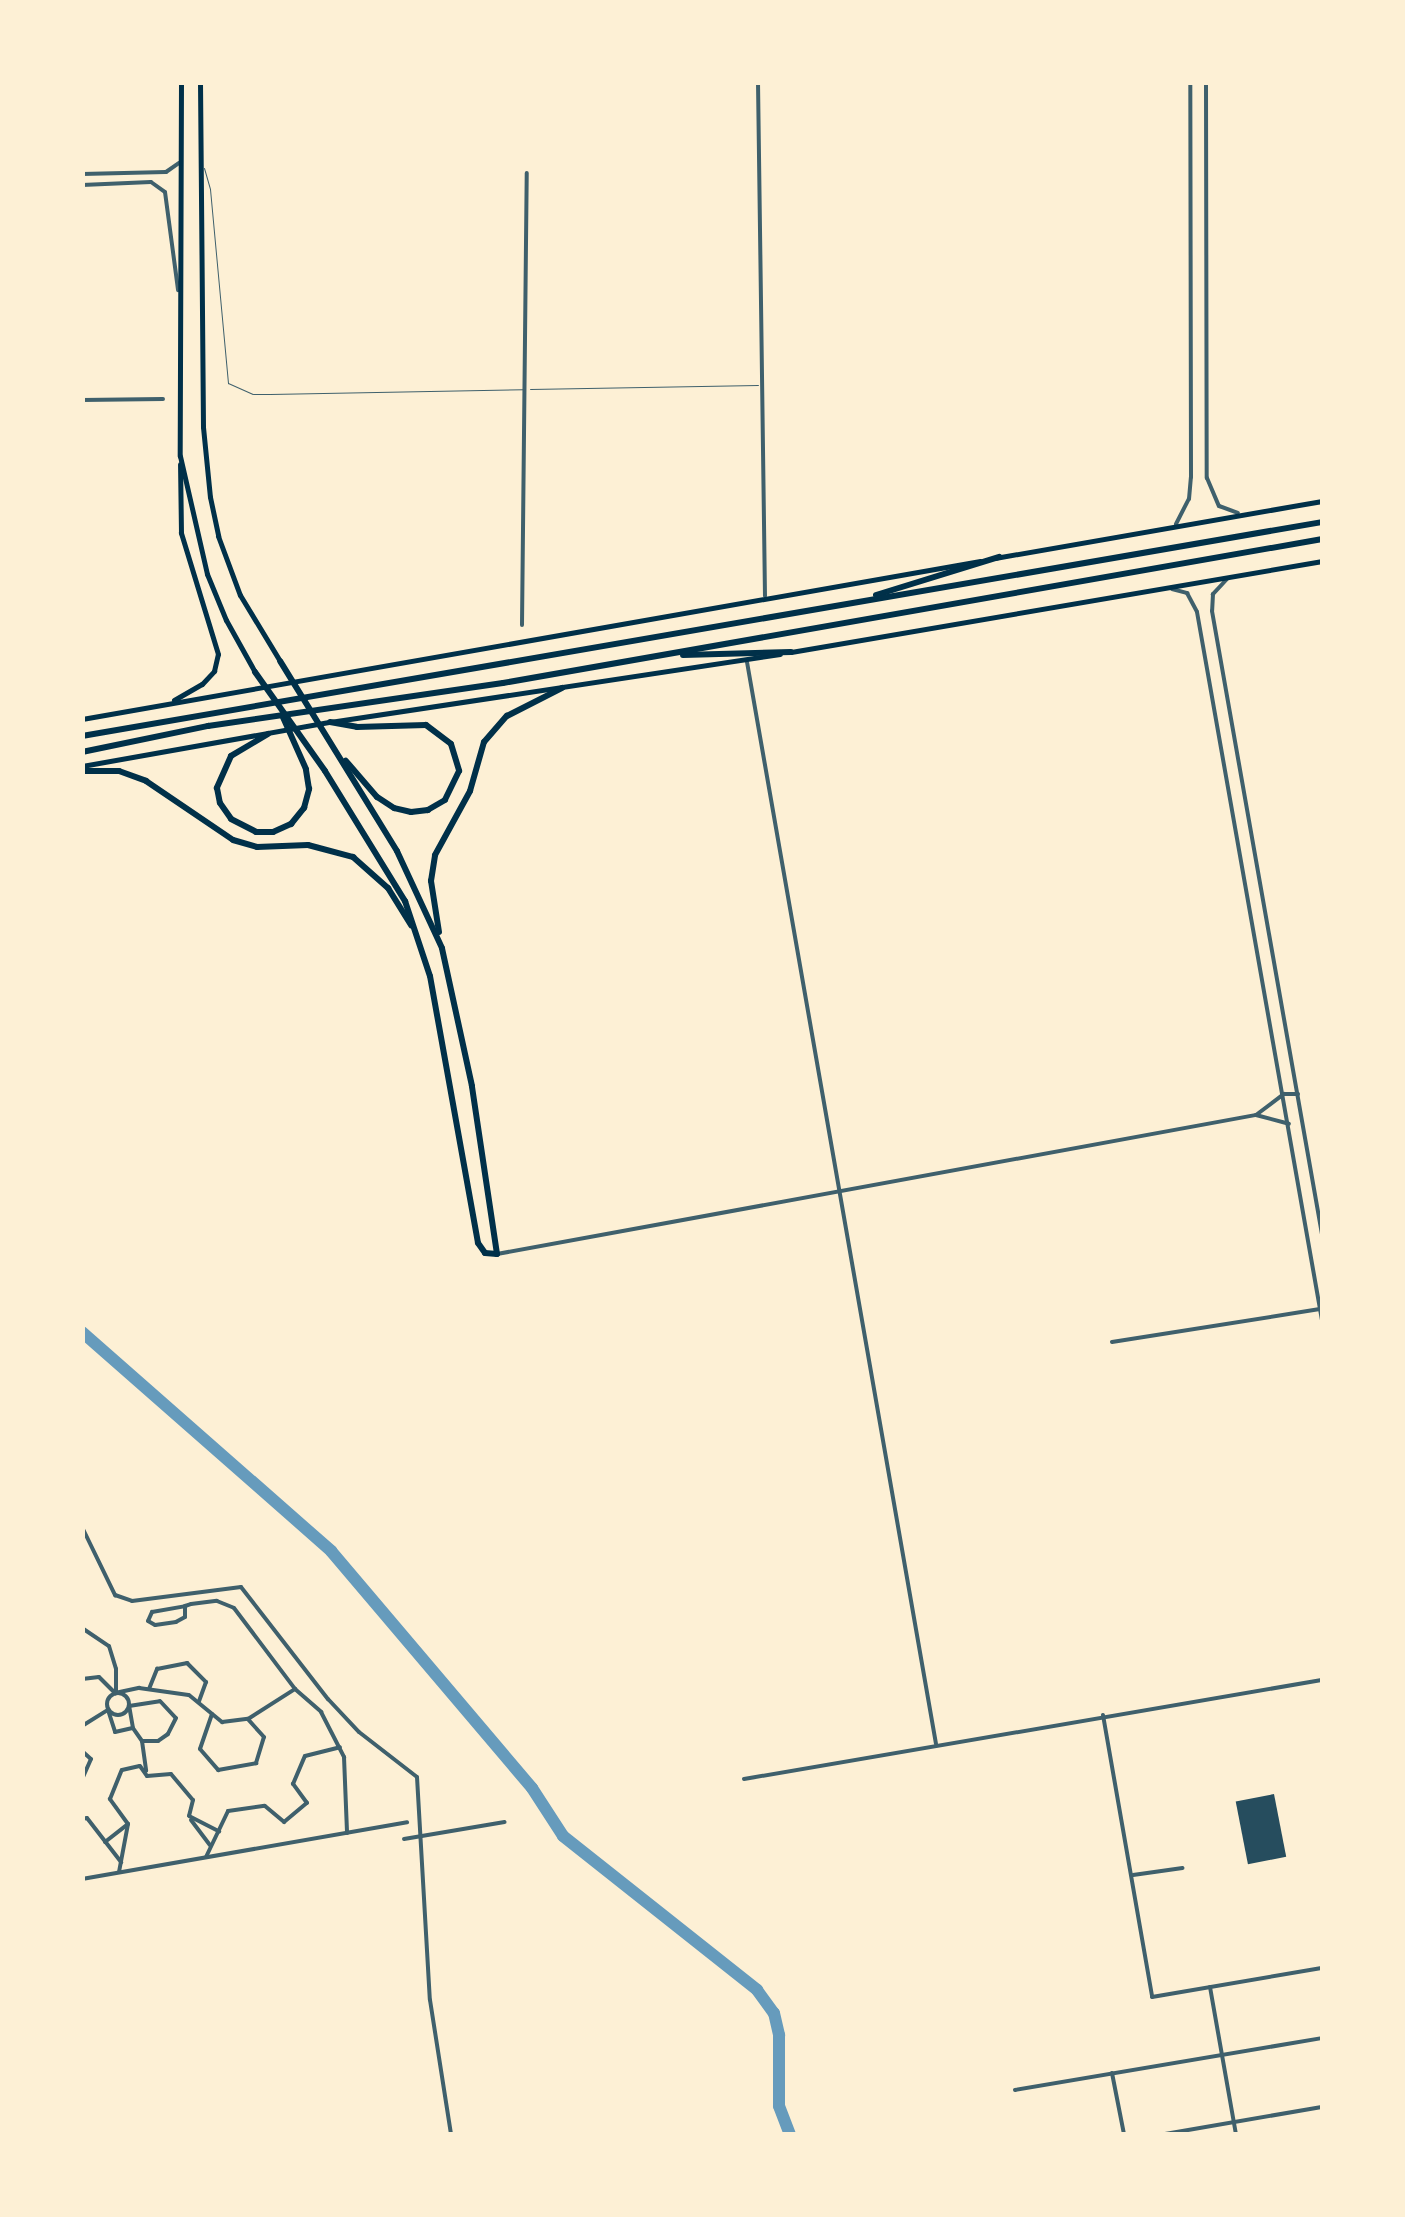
<!DOCTYPE html>
<html>
<head>
<meta charset="utf-8">
<style>
	body { margin:0 }
	#map { position:relative; width:1405px; height:2217px; overflow:hidden; background:#fdf0d5; font-family:"IBM Plex Sans",sans-serif }
	div>[style] { position:absolute }
	[style*='--x'] { left:calc(var(--x)*1px); top:calc(var(--y)*1px); width:calc(var(--w)*1px); rotate:calc(var(--a)*1deg) }
	.river>* { height:12px; margin:-6px; padding:0 6px; transform-origin:6px; border-radius:6px; background:#669bbc }
	.building>* { inset:0; background:#264d5e; transform-origin:0 0 }
	.service>* { height:1px; margin:-0.5px; padding:0 0.5px; transform-origin:0.5px; border-radius:0.5px; background:#3f606c }
	.minor>* { height:4px; margin:-2px; padding:0 2px; transform-origin:2px; border-radius:2px; background:#3f606c }
	.minor>.ring { margin:-2px; padding:0; box-sizing:content-box; background:none; border:4px solid #3f606c; border-radius:50% }
	.tertiary>* { height:4px; margin:-2px; padding:0 2px; transform-origin:2px; border-radius:2px; background:#3f606c }
	.primary>* { height:5px; margin:-2.5px; padding:0 2.5px; transform-origin:2.5px; border-radius:2.5px; background:#003049 }
	.trunk>* { height:6px; margin:-3px; padding:0 3px; transform-origin:3px; border-radius:3px; background:#003049 }
	span { translate:-50% -50%; white-space:nowrap; text-align:center; line-height:1.15; -webkit-text-stroke:8px #fdf0d5; paint-order:stroke }
	.frame { position:absolute; inset:0; border:85px solid #fdf0d5; pointer-events:none }
</style>
</head>
<body>
<div id="map">
	<div class="river">
		<i style="--x:82;--y:1332;--w:332;--a:41.3"></i>
		<i style="--x:331;--y:1551;--w:311;--a:49.7"></i>
		<i style="--x:532;--y:1788;--w:57;--a:57.1"></i>
		<i style="--x:563;--y:1836;--w:248;--a:38.4"></i>
		<i style="--x:757;--y:1990;--w:29;--a:54"></i>
		<i style="--x:774;--y:2013;--w:23;--a:77"></i>
		<i style="--x:779;--y:2035;--w:71;--a:90"></i>
		<i style="--x:779;--y:2106;--w:30;--a:69"></i>
	</div>
	<div class="building">
		<i style="left:1274px;top:1794px;width:64px;height:39px;rotate:79deg"></i>
	</div>
	<div class="service">
		<i style="--x:204;--y:168;--w:22;--a:74"></i>
		<i style="--x:210;--y:189;--w:195;--a:84.7"></i>
		<i style="--x:228;--y:383;--w:27;--a:24"></i>
		<i style="--x:253;--y:394;--w:17;--a:0"></i>
		<i style="--x:270;--y:394;--w:253;--a:-1.1"></i>
		<i style="--x:530;--y:389;--w:228;--a:-1"></i>
	</div>
	<div class="minor">
		<i style="--x:82;--y:400;--w:81;--a:-0.7"></i>
		<i style="--x:522;--y:625;--w:452;--a:-89.4"></i>
		<i style="--x:1112;--y:1342;--w:212;--a:-9"></i>
		<i style="--x:185;--y:1606;--w:11;--a:90"></i>
		<i style="--x:185;--y:1617;--w:10;--a:151"></i>
		<i style="--x:176;--y:1622;--w:21;--a:172"></i>
		<i style="--x:155;--y:1625;--w:8;--a:-150"></i>
		<i style="--x:148;--y:1621;--w:10;--a:-66"></i>
		<i style="--x:152;--y:1612;--w:34;--a:-10"></i>
		<i style="--x:185;--y:1606;--w:6;--a:-18"></i>
		<i style="--x:191;--y:1604;--w:26;--a:-7"></i>
		<i style="--x:217;--y:1601;--w:18;--a:22"></i>
		<i style="--x:234;--y:1608;--w:101;--a:53"></i>
		<i style="--x:295;--y:1689;--w:35;--a:41"></i>
		<i style="--x:321;--y:1712;--w:51;--a:62.9"></i>
		<i style="--x:344;--y:1757;--w:76;--a:87.7"></i>
		<i style="--x:82;--y:1628;--w:32;--a:34"></i>
		<i style="--x:109;--y:1646;--w:24;--a:73"></i>
		<i style="--x:116;--y:1669;--w:23;--a:90"></i>
		<i style="--x:82;--y:1679;--w:17;--a:-7"></i>
		<i style="--x:99;--y:1677;--w:23;--a:45"></i>
		<i style="--x:149;--y:1689;--w:22;--a:-68"></i>
		<i style="--x:157;--y:1669;--w:31;--a:-11"></i>
		<i style="--x:187;--y:1663;--w:27;--a:45"></i>
		<i style="--x:206;--y:1682;--w:20;--a:110"></i>
		<i class="ring" style="left:107px;top:1693px;width:18px;height:18px"></i>
		<i style="--x:115;--y:1693;--w:25;--a:-12"></i>
		<i style="--x:139;--y:1688;--w:50;--a:8"></i>
		<i style="--x:189;--y:1695;--w:43;--a:39.3"></i>
		<i style="--x:222;--y:1722;--w:26;--a:-7"></i>
		<i style="--x:248;--y:1719;--w:56;--a:-32.6"></i>
		<i style="--x:212;--y:1714;--w:37;--a:109"></i>
		<i style="--x:200;--y:1749;--w:28;--a:49"></i>
		<i style="--x:218;--y:1770;--w:39;--a:-10"></i>
		<i style="--x:256;--y:1763;--w:27;--a:-73"></i>
		<i style="--x:264;--y:1737;--w:24;--a:-132"></i>
		<i style="--x:1103;--y:1715;--w:286;--a:80.1"></i>
		<i style="--x:1152;--y:1997;--w:172;--a:-9.7"></i>
		<i style="--x:82;--y:1726;--w:31;--a:-32"></i>
		<i style="--x:108;--y:1710;--w:23;--a:72"></i>
		<i style="--x:115;--y:1732;--w:18;--a:-13"></i>
		<i style="--x:142;--y:1741;--w:16;--a:-125"></i>
		<i style="--x:133;--y:1728;--w:22;--a:-100"></i>
		<i style="--x:129;--y:1706;--w:31;--a:-9"></i>
		<i style="--x:160;--y:1701;--w:23;--a:47"></i>
		<i style="--x:176;--y:1718;--w:18;--a:117"></i>
		<i style="--x:168;--y:1734;--w:12;--a:145"></i>
		<i style="--x:158;--y:1741;--w:16;--a:180"></i>
		<i style="--x:142;--y:1741;--w:30;--a:82"></i>
		<i style="--x:82;--y:1751;--w:12;--a:42"></i>
		<i style="--x:91;--y:1759;--w:22;--a:114"></i>
		<i style="--x:82;--y:1819;--w:5;--a:-11"></i>
		<i style="--x:87;--y:1818;--w:56;--a:52.3"></i>
		<i style="--x:191;--y:1820;--w:31;--a:53"></i>
		<i style="--x:105;--y:1842;--w:29;--a:-38"></i>
		<i style="--x:206;--y:1857;--w:51;--a:-64.4"></i>
		<i style="--x:228;--y:1811;--w:37;--a:-8"></i>
		<i style="--x:265;--y:1806;--w:25;--a:40"></i>
		<i style="--x:284;--y:1822;--w:30;--a:-40"></i>
		<i style="--x:307;--y:1803;--w:24;--a:-126"></i>
		<i style="--x:293;--y:1784;--w:30;--a:-67"></i>
		<i style="--x:305;--y:1756;--w:36;--a:-14"></i>
		<i style="--x:119;--y:1872;--w:49;--a:-79.4"></i>
		<i style="--x:128;--y:1824;--w:31;--a:-126"></i>
		<i style="--x:110;--y:1799;--w:31;--a:-68"></i>
		<i style="--x:122;--y:1770;--w:18;--a:-13"></i>
		<i style="--x:140;--y:1766;--w:12;--a:55"></i>
		<i style="--x:147;--y:1776;--w:24;--a:-5"></i>
		<i style="--x:171;--y:1774;--w:34;--a:50"></i>
		<i style="--x:193;--y:1800;--w:16;--a:104"></i>
		<i style="--x:189;--y:1816;--w:34;--a:27"></i>
		<i style="--x:1133;--y:1875;--w:50;--a:-8"></i>
		<i style="--x:1210;--y:1987;--w:149;--a:80"></i>
		<i style="--x:1112;--y:2073;--w:62;--a:78.9"></i>
		<i style="--x:1015;--y:2090;--w:311;--a:-9.6"></i>
		<i style="--x:1165;--y:2134;--w:159;--a:-9.8"></i>
	</div>
	<div class="tertiary">
		<i style="--x:758;--y:82;--w:514;--a:89.22"></i>
		<i style="--x:1206;--y:82;--w:396;--a:89.9"></i>
		<i style="--x:1207;--y:478;--w:30;--a:67"></i>
		<i style="--x:1219;--y:506;--w:20;--a:20"></i>
		<i style="--x:82;--y:174;--w:84;--a:-1.4"></i>
		<i style="--x:166;--y:172;--w:16;--a:-35"></i>
		<i style="--x:82;--y:185;--w:69;--a:-2.5"></i>
		<i style="--x:151;--y:182;--w:17;--a:36"></i>
		<i style="--x:165;--y:192;--w:99;--a:82.4"></i>
		<i style="--x:1176;--y:524;--w:28;--a:-63"></i>
		<i style="--x:1189;--y:499;--w:22;--a:-85"></i>
		<i style="--x:1191;--y:477;--w:395;--a:-90.1"></i>
		<i style="--x:1227;--y:579;--w:21;--a:133"></i>
		<i style="--x:1213;--y:594;--w:17;--a:93"></i>
		<i style="--x:1212;--y:611;--w:633;--a:79.99"></i>
		<i style="--x:1172;--y:589;--w:16;--a:15"></i>
		<i style="--x:1187;--y:593;--w:21;--a:62"></i>
		<i style="--x:1197;--y:612;--w:719;--a:79.99"></i>
		<i style="--x:747;--y:662;--w:1098;--a:80.09"></i>
		<i style="--x:1256;--y:1115;--w:34;--a:15"></i>
		<i style="--x:497;--y:1254;--w:772;--a:-10.38"></i>
		<i style="--x:1256;--y:1115;--w:35;--a:-37"></i>
		<i style="--x:1284;--y:1094;--w:14;--a:0"></i>
		<i style="--x:82;--y:1527;--w:76;--a:64.1"></i>
		<i style="--x:115;--y:1595;--w:18;--a:19"></i>
		<i style="--x:132;--y:1601;--w:110;--a:-7.3"></i>
		<i style="--x:241;--y:1587;--w:142;--a:52.2"></i>
		<i style="--x:328;--y:1699;--w:45;--a:46.8"></i>
		<i style="--x:359;--y:1732;--w:73;--a:37.8"></i>
		<i style="--x:417;--y:1777;--w:223;--a:86.7"></i>
		<i style="--x:430;--y:2000;--w:136;--a:81.1"></i>
		<i style="--x:744;--y:1779;--w:586;--a:-9.72"></i>
		<i style="--x:404;--y:1839;--w:102;--a:-9.6"></i>
		<i style="--x:82;--y:1879;--w:330;--a:-9.9"></i>
	</div>
	<div class="primary">
		<i style="--x:181;--y:82;--w:374;--a:90.2"></i>
		<i style="--x:180;--y:456;--w:121;--a:77.1"></i>
		<i style="--x:207;--y:574;--w:50;--a:67.6"></i>
		<i style="--x:226;--y:620;--w:60;--a:60.9"></i>
		<i style="--x:200;--y:82;--w:345;--a:89.5"></i>
		<i style="--x:203;--y:427;--w:70;--a:84.3"></i>
		<i style="--x:210;--y:497;--w:40;--a:78"></i>
		<i style="--x:218;--y:536;--w:63;--a:69.6"></i>
		<i style="--x:240;--y:595;--w:77;--a:58.8"></i>
		<i style="--x:995;--y:558;--w:332;--a:-9.9"></i>
		<i style="--x:791;--y:652;--w:539;--a:-9.72"></i>
		<i style="--x:174;--y:700;--w:32;--a:-30"></i>
		<i style="--x:202;--y:684;--w:18;--a:-47"></i>
		<i style="--x:214;--y:671;--w:17;--a:-77"></i>
		<i style="--x:218;--y:654;--w:127;--a:-107"></i>
		<i style="--x:181;--y:533;--w:69;--a:-90.8"></i>
		<i style="--x:82;--y:719;--w:912;--a:-9.98"></i>
		<i style="--x:82;--y:766;--w:252;--a:-10.1"></i>
		<i style="--x:330;--y:722;--w:455;--a:-8.6"></i>
	</div>
	<div class="trunk">
		<i style="--x:876;--y:595;--w:129;--a:-17.2"></i>
		<i style="--x:683;--y:655;--w:108;--a:-1.6"></i>
		<i style="--x:255;--y:672;--w:121;--a:54.7"></i>
		<i style="--x:325;--y:771;--w:153;--a:58.4"></i>
		<i style="--x:405;--y:901;--w:79;--a:71.6"></i>
		<i style="--x:430;--y:976;--w:271;--a:79.8"></i>
		<i style="--x:478;--y:1243;--w:12;--a:55"></i>
		<i style="--x:485;--y:1253;--w:12;--a:5"></i>
		<i style="--x:497;--y:1254;--w:170;--a:-98.5"></i>
		<i style="--x:472;--y:1086;--w:141;--a:-102.3"></i>
		<i style="--x:442;--y:948;--w:107;--a:-114.9"></i>
		<i style="--x:397;--y:851;--w:223;--a:-121.6"></i>
		<i style="--x:330;--y:722;--w:27;--a:10"></i>
		<i style="--x:357;--y:727;--w:69;--a:-1.7"></i>
		<i style="--x:426;--y:725;--w:31;--a:37"></i>
		<i style="--x:451;--y:744;--w:28;--a:73"></i>
		<i style="--x:459;--y:771;--w:32;--a:116"></i>
		<i style="--x:445;--y:800;--w:20;--a:150"></i>
		<i style="--x:428;--y:810;--w:17;--a:173"></i>
		<i style="--x:411;--y:812;--w:17;--a:-167"></i>
		<i style="--x:394;--y:808;--w:20;--a:-147"></i>
		<i style="--x:377;--y:797;--w:48;--a:-130.7"></i>
		<i style="--x:268;--y:734;--w:43;--a:149.3"></i>
		<i style="--x:231;--y:756;--w:35;--a:114"></i>
		<i style="--x:217;--y:788;--w:15;--a:79"></i>
		<i style="--x:220;--y:803;--w:19;--a:55"></i>
		<i style="--x:231;--y:819;--w:28;--a:27"></i>
		<i style="--x:256;--y:832;--w:17;--a:0"></i>
		<i style="--x:273;--y:832;--w:20;--a:-24"></i>
		<i style="--x:291;--y:824;--w:21;--a:-51"></i>
		<i style="--x:304;--y:808;--w:20;--a:-75"></i>
		<i style="--x:309;--y:789;--w:20;--a:-99"></i>
		<i style="--x:306;--y:769;--w:59;--a:-114"></i>
		<i style="--x:82;--y:736;--w:1258;--a:-9.79"></i>
		<i style="--x:82;--y:752;--w:129;--a:-11.7"></i>
		<i style="--x:208;--y:726;--w:298;--a:-8.3"></i>
		<i style="--x:503;--y:683;--w:832;--a:-9.97"></i>
		<i style="--x:82;--y:771;--w:37;--a:0"></i>
		<i style="--x:119;--y:771;--w:29;--a:20"></i>
		<i style="--x:146;--y:781;--w:105;--a:34.1"></i>
		<i style="--x:233;--y:840;--w:25;--a:16"></i>
		<i style="--x:257;--y:847;--w:51;--a:-2.2"></i>
		<i style="--x:308;--y:845;--w:47;--a:14.9"></i>
		<i style="--x:353;--y:857;--w:47;--a:41.5"></i>
		<i style="--x:388;--y:888;--w:44;--a:58.1"></i>
		<i style="--x:439;--y:932;--w:52;--a:-98.9"></i>
		<i style="--x:431;--y:881;--w:26;--a:-81"></i>
		<i style="--x:435;--y:855;--w:73;--a:-61.3"></i>
		<i style="--x:470;--y:791;--w:51;--a:-74.1"></i>
		<i style="--x:484;--y:742;--w:35;--a:-49"></i>
		<i style="--x:507;--y:716;--w:62;--a:-27"></i>
	</div>
	<div class="frame"></div>
</div>
</body>
</html>
